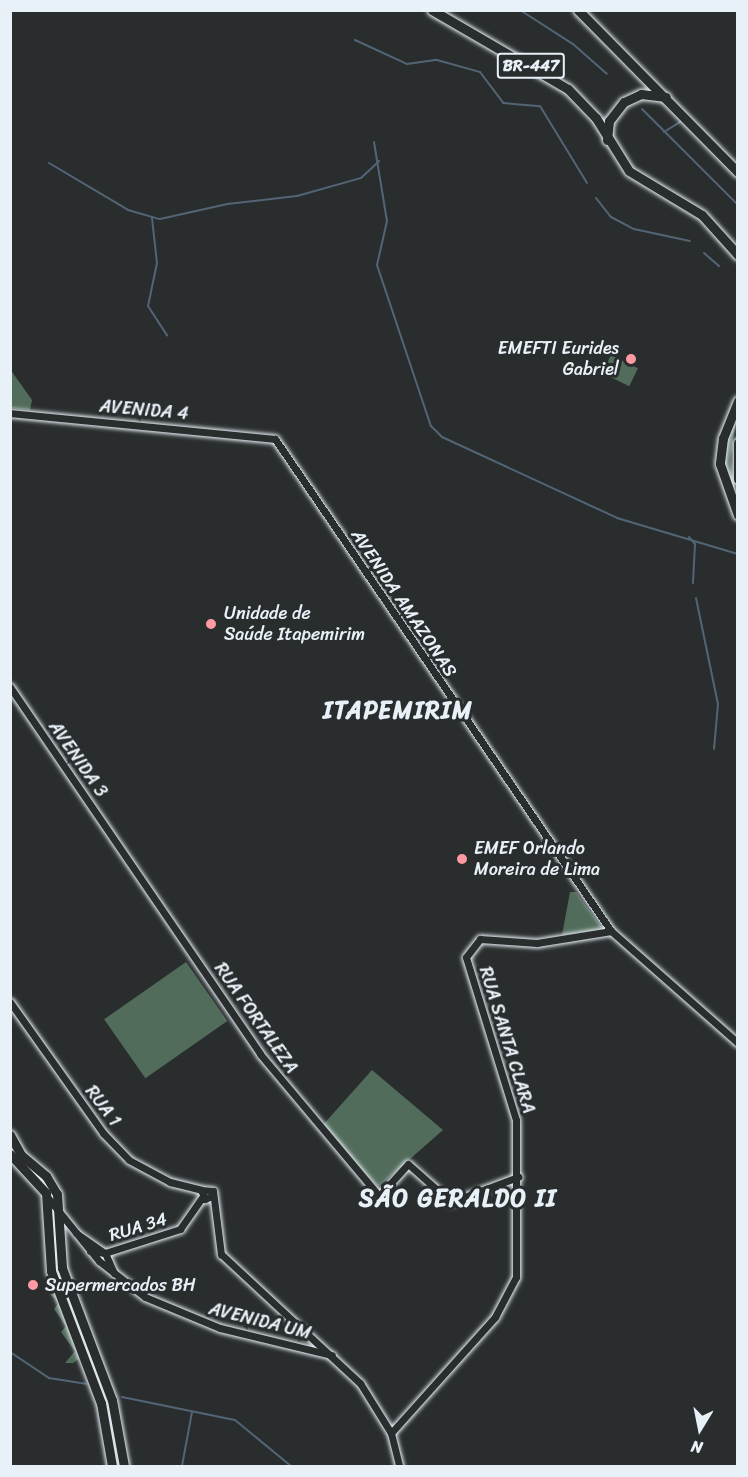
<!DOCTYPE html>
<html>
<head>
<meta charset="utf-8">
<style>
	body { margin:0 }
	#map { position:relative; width:748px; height:1477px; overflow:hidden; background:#2a2d2e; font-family:Sriracha,sans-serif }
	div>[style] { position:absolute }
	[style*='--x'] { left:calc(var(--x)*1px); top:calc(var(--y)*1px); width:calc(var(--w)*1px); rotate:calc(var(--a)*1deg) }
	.green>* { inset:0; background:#526c5b; transform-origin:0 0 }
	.stream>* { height:2px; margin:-1px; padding:0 1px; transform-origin:1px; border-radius:1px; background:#536575 }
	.roads { filter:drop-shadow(0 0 2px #e8f1f8) drop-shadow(0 0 2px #e8f1f8) }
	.minor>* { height:7px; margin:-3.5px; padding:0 3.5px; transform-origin:3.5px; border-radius:3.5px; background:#2a2d2e }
	.major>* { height:9px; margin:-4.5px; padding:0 4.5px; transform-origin:4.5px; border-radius:4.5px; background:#2a2d2e }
	.dots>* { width:16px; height:16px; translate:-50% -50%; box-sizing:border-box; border:3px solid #2a2d2e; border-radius:50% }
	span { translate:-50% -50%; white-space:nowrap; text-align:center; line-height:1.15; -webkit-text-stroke:6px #2a2d2e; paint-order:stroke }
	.shield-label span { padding:2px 4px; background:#2a2d2e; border:2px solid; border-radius:4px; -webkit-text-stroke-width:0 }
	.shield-label { font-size:16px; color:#e8f1f8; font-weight:700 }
	.poi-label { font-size:18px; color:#e8f1f8 }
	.right { translate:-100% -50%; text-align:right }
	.left { translate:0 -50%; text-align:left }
	.street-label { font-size:18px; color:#e8f1f8 }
	.district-label { font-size:24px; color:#e8f1f8; font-weight:700; letter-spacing:1.5px }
	.frame { position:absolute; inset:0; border:12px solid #e8f1f8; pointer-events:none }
	.north { position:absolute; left:670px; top:1399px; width:60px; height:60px; -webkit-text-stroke:4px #2a2d2e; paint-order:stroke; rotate:190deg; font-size:16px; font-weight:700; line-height:24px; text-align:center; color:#e8f1f8 }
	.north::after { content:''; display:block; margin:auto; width:21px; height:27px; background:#e8f1f8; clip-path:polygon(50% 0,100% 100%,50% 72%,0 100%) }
</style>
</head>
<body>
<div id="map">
	<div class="green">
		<i style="left:611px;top:355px;width:30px;height:20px;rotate:26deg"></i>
		<i style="clip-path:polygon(10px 369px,32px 400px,30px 410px,11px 408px)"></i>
		<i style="clip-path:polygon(737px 409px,731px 458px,737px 509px,723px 467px,727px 432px)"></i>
		<i style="clip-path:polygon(570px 892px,576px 892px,603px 929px,562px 935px)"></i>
		<i style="left:186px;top:962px;width:72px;height:100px;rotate:55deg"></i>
		<i style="clip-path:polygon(372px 1070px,443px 1130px,378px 1187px,322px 1126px)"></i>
		<i style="clip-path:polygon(54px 1289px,80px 1358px,73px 1363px,65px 1363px,75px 1351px,61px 1332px,66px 1326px,54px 1309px,59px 1303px,49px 1293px)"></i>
	</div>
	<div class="stream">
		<i style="--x:520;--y:10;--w:63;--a:32.7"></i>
		<i style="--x:573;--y:44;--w:45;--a:41.4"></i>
		<i style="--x:355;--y:40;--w:57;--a:24.8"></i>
		<i style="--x:407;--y:64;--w:30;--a:-8"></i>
		<i style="--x:437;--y:60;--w:45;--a:15.6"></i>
		<i style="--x:480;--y:72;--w:39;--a:53"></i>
		<i style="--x:503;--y:103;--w:37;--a:5"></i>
		<i style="--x:540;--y:106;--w:90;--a:58.6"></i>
		<i style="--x:642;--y:109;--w:136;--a:45"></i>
		<i style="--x:664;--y:132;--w:19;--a:-32"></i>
		<i style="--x:374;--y:142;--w:80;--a:80.7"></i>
		<i style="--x:387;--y:221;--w:45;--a:102.8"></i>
		<i style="--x:377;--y:265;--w:170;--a:71.5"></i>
		<i style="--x:431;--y:426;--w:16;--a:45"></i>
		<i style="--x:442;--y:437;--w:193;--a:24.8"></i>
		<i style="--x:617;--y:518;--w:126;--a:16.6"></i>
		<i style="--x:49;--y:163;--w:92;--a:30.7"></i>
		<i style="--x:128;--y:210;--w:33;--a:16"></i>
		<i style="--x:160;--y:219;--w:69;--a:-12.6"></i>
		<i style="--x:227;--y:204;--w:70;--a:-6.5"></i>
		<i style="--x:297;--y:196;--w:66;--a:-15.7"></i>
		<i style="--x:361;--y:178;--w:25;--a:-43"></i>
		<i style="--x:596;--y:198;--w:24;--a:52"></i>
		<i style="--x:611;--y:217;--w:26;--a:28"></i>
		<i style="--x:634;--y:229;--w:57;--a:12.1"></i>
		<i style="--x:152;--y:218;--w:45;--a:83.7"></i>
		<i style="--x:157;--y:263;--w:44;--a:101.8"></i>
		<i style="--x:148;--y:306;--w:35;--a:57"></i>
		<i style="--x:704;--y:253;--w:20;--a:41"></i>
		<i style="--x:689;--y:537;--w:9;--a:49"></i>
		<i style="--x:695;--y:544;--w:39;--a:93"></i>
		<i style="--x:696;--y:598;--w:108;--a:78.3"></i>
		<i style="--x:718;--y:704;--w:45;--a:95.1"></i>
		<i style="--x:10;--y:1352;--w:47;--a:33.7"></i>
		<i style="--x:49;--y:1378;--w:37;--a:9"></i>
		<i style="--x:122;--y:1397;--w:115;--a:11.5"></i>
		<i style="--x:235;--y:1420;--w:72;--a:39.4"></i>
		<i style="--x:182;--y:1466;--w:55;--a:-79.5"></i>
	</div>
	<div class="roads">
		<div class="minor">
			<i style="--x:10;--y:413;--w:266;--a:5.6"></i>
			<i style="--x:275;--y:439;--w:596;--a:55.67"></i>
			<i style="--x:611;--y:931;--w:169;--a:41.4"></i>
			<i style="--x:10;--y:687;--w:444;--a:55.7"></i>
			<i style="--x:260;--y:1054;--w:185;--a:50"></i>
			<i style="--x:379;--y:1196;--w:43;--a:-47.8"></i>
			<i style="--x:408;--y:1164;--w:57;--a:41.5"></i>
			<i style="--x:451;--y:1202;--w:72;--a:-20.5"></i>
			<i style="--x:10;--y:1002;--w:161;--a:54.6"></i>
			<i style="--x:103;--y:1133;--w:37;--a:46"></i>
			<i style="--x:129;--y:1160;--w:47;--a:28.2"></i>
			<i style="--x:170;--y:1182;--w:32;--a:14"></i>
			<i style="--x:212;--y:1196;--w:8;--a:157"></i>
			<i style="--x:205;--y:1199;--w:10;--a:-114"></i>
			<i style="--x:201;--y:1190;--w:12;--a:5"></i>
			<i style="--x:213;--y:1191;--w:64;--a:82.8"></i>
			<i style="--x:221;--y:1254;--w:190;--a:42.9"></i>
			<i style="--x:360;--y:1383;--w:59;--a:58.2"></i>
			<i style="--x:391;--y:1433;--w:34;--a:76"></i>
			<i style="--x:48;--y:1198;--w:81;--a:51"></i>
			<i style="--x:99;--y:1261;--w:58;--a:38"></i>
			<i style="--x:145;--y:1297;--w:81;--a:22.5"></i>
			<i style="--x:220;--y:1328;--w:115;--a:13.6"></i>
			<i style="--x:76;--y:1233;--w:35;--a:35"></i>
			<i style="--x:105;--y:1253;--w:22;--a:66"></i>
			<i style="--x:90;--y:1251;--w:15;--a:8"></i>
			<i style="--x:105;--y:1253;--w:79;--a:-17.7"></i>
			<i style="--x:180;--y:1229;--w:38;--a:-55"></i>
			<i style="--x:391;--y:1433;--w:156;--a:-48.1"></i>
			<i style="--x:495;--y:1317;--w:45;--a:-62.3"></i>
			<i style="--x:516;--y:1277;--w:157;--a:-90"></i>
			<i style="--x:516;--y:1120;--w:170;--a:-107.1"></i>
			<i style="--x:466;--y:957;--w:23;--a:-52"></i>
			<i style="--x:480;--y:939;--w:57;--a:4"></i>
			<i style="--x:537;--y:943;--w:75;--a:-9.2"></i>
		</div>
		<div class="major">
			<i style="--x:432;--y:10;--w:157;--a:30.2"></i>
			<i style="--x:568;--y:89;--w:40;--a:46"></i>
			<i style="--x:596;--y:118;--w:62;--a:58.1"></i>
			<i style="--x:629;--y:171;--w:85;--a:31.1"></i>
			<i style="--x:702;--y:215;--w:54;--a:48"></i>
			<i style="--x:578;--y:10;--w:228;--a:45.4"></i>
			<i style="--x:607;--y:140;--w:19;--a:-84"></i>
			<i style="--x:609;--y:121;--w:24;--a:-52"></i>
			<i style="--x:624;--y:102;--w:19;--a:-25"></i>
			<i style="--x:641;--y:94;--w:25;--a:7"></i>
			<i style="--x:738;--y:401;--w:40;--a:112"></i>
			<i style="--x:723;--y:438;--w:26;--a:97"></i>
			<i style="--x:720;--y:464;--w:54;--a:70.6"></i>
			<i style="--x:738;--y:443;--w:36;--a:90"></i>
			<i style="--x:10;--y:1135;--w:23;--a:61"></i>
			<i style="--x:21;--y:1155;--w:33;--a:40"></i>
			<i style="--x:46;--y:1176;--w:21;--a:59"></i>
			<i style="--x:57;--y:1194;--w:74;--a:86.1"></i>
			<i style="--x:62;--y:1268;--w:141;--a:69.3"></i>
			<i style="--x:112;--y:1400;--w:67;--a:79.7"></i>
			<i style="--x:10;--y:1154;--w:53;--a:47.3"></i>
			<i style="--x:46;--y:1193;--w:78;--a:86.3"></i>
			<i style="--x:51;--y:1271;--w:141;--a:69.3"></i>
			<i style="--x:101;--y:1403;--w:64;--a:80.1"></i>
		</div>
	</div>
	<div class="dots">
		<i style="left:631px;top:359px;background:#ff9aa2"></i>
		<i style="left:211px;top:624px;background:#ff9aa2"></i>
		<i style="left:462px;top:859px;background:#ff9aa2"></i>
		<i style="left:33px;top:1285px;background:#ff9aa2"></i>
	</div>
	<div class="shield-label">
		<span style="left:531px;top:66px">BR-447</span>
	</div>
	<div class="poi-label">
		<span class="right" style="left:619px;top:359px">EMEFTI Eurides<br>Gabriel</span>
		<span class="left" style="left:224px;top:624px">Unidade de<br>Saúde Itapemirim</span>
		<span class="left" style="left:474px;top:859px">EMEF Orlando<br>Moreira de Lima</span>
		<span class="left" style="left:45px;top:1285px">Supermercados BH</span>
	</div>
	<div class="street-label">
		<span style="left:144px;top:410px;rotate:5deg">AVENIDA 4</span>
		<span style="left:404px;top:603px;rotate:56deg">AVENIDA AMAZONAS</span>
		<span style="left:78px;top:759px;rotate:55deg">AVENIDA 3</span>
		<span style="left:256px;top:1018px;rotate:55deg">RUA FORTALEZA</span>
		<span style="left:507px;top:1040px;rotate:73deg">RUA SANTA CLARA</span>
		<span style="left:103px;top:1106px;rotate:53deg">RUA 1</span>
		<span style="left:138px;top:1227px;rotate:-17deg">RUA 34</span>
		<span style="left:260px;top:1321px;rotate:14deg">AVENIDA UM</span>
	</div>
	<div class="district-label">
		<span style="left:398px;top:711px">ITAPEMIRIM</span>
		<span style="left:458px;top:1199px">SÃO GERALDO II</span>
	</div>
	<div class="frame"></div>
	<div class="north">N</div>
</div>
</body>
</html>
